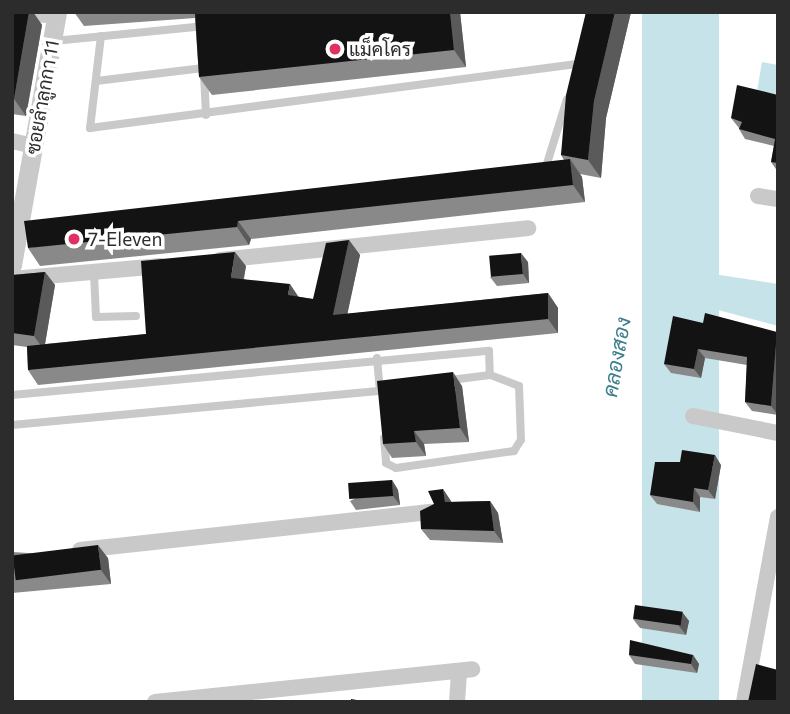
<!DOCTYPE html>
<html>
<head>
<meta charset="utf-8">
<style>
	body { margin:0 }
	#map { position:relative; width:790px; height:714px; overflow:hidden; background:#fff; font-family:Commissioner,Sarabun,sans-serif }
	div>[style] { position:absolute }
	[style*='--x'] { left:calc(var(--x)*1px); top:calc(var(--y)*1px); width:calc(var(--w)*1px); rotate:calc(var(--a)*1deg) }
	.water>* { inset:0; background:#c5e3e9; transform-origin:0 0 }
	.service>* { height:8px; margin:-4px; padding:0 4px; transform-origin:4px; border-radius:4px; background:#c9c9c9 }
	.minor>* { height:16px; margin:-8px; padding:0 8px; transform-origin:8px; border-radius:8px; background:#c9c9c9 }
	.tertiary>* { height:19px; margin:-9.5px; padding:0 9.5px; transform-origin:9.5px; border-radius:9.5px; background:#c9c9c9 }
	.wall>* { inset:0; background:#898989 }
	.shaded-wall>* { inset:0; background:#5a5a5a }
	.building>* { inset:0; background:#131313; transform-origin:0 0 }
	.dots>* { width:19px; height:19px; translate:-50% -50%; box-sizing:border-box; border:4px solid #fff; border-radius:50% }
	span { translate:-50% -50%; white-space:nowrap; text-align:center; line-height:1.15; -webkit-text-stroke:7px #fff; paint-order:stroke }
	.poi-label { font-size:19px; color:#2c2c2c }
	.left { translate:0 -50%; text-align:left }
	.street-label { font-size:19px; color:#2c2c2c }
	.water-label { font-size:21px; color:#3d7e8b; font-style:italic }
	.frame { position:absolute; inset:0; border:14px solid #2c2c2c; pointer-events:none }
</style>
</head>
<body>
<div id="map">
	<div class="water">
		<i style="left:642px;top:12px;width:77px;height:702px"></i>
		<i style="clip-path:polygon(762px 62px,778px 65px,778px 95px,757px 91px)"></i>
		<i style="clip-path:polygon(713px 274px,778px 284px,778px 326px,707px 307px)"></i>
	</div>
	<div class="service">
		<i style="--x:101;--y:36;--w:93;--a:96.8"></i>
		<i style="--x:90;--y:128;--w:491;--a:-7.5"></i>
		<i style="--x:54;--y:41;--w:152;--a:-5.7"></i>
		<i style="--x:204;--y:74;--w:41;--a:87.2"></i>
		<i style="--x:96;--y:81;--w:108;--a:-6.9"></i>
		<i style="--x:545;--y:170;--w:74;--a:-72.8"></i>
		<i style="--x:94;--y:273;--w:44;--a:87.4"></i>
		<i style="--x:96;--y:317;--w:40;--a:-1.4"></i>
		<i style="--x:377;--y:358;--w:32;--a:85"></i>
		<i style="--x:12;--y:395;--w:479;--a:-5.3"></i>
		<i style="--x:489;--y:351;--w:24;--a:88"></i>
		<i style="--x:490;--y:375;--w:40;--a:172.9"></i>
		<i style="--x:12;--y:425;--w:376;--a:-5.3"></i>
		<i style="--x:384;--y:438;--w:25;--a:85"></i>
		<i style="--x:386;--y:463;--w:11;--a:27"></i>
		<i style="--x:396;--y:468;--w:119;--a:-8.2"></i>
		<i style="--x:514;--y:451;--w:13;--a:-58"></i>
		<i style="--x:521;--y:440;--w:54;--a:-92.1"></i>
		<i style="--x:519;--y:386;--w:31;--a:-159"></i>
	</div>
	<div class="minor">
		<i style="--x:12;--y:14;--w:44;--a:1.3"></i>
		<i style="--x:12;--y:141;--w:23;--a:13"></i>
		<i style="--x:758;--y:196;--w:20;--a:9"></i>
		<i style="--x:220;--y:260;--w:310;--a:-5.9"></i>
		<i style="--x:12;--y:279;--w:149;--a:-5"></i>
		<i style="--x:693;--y:416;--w:87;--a:11.3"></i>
		<i style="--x:80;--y:550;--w:354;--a:-6.2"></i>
		<i style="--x:155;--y:702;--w:319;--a:-5.9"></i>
		<i style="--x:457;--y:702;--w:31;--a:-86"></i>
		<i style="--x:744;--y:702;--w:188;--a:-79.6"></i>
	</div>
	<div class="tertiary">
		<i style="--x:12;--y:265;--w:257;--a:-79.9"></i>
	</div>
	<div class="wall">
		<i style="clip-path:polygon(12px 12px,33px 12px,42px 25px,26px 116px,12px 114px)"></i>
		<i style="clip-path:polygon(74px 12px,460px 12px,466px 67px,212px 95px,199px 77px,195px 18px,84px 26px)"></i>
		<i style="clip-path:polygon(586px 12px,631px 12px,606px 118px,601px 178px,580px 174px,582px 177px,585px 202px,251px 239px,249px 245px,40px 266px,28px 248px,564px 160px,561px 155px)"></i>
		<i style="clip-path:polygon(778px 95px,778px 172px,771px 162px,774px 146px,745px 139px,739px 129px,739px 128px,731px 118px)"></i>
		<i style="clip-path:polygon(349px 240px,360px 255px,347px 314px,548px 293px,558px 308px,558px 333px,38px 385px,28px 370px,27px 347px,12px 345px,12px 275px,45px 272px,55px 285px,45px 344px,146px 334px,246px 266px,244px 279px,299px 297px,313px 299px)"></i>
		<i style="clip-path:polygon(528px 262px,529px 283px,497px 286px,490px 277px)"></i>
		<i style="clip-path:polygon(703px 323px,778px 333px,778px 415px,752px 411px,745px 402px,747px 365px,705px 358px,701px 378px,671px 373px,664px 364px)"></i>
		<i style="clip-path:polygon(462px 386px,469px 442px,424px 444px,426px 456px,392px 458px,383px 444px)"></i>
		<i style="clip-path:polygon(721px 465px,715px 499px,700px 497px,700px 512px,657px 504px,650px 495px)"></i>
		<i style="clip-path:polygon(392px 480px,398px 490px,400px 505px,356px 510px,350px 501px)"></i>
		<i style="clip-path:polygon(443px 489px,451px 502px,490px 501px,498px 513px,503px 543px,430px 540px,421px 529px,434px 504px)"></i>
		<i style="clip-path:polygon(12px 552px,108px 558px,111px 584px,12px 593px)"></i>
		<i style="clip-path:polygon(682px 612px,689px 621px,686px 635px,640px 628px,633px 619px)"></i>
		<i style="clip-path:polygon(629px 655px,693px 655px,699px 664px,697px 673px,635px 664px)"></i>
	</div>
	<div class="shaded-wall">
		<i style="clip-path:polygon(29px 12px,33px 12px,42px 25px,26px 116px,14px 99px)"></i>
		<i style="clip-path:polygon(450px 12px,460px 12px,466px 67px,454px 50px)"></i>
		<i style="clip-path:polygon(615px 12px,631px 12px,606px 118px,601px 178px,588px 160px,594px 101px)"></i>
		<i style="clip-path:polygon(570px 159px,582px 177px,585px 202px,573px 185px)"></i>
		<i style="clip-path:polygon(238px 221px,251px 239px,249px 245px,237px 227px)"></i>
		<i style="clip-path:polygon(349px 240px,360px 255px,344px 330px,333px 315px)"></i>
		<i style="clip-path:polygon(235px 252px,246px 266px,241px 292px,231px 278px)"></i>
		<i style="clip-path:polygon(521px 253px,528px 262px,529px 283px,523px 274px)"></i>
		<i style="clip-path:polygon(45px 272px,55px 285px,44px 350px,34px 336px)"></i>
		<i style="clip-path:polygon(290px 284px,300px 299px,288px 295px)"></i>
		<i style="clip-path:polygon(548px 293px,558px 308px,558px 333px,548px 319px)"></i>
		<i style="clip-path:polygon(777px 332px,778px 333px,778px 415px,771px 406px)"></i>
		<i style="clip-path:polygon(698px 349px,705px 358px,701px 378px,694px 369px)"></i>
		<i style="clip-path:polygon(453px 372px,462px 386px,469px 442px,460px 428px)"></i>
		<i style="clip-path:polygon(414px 431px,424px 444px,426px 456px,416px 442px)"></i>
		<i style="clip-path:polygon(715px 455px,721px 465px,715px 499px,708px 490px)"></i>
		<i style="clip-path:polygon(392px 480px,398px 490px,400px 505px,393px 496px)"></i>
		<i style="clip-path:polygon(694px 488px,700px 497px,700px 512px,693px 502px)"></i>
		<i style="clip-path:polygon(443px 489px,451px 501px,453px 514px,445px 502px)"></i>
		<i style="clip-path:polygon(490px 501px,498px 513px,503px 543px,494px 531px)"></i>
		<i style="clip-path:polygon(98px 545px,108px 558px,111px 584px,101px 570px)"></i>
		<i style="clip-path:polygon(682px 612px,689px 621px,686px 635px,679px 626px)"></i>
		<i style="clip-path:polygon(693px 655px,699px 664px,697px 673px,691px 664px)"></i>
	</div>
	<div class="building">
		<i style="clip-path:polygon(12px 12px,29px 12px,14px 99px,12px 98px)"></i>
		<i style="clip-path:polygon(205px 12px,450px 12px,454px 50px,199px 77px,195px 13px)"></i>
		<i style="clip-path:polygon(586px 12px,615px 12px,594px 101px,588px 160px,561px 155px,566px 95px)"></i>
		<i style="clip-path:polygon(737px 85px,778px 95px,778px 163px,771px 162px,775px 139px,739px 129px,742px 122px,731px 118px)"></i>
		<i style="clip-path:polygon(570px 159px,573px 185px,238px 221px,237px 227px,28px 248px,24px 221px)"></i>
		<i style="clip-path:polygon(349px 240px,333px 315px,548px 293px,548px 319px,28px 370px,27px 346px,146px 334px,141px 261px,235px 252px,231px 278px,290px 284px,288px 295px,313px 299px,326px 243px)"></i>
		<i style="left:521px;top:253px;width:21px;height:32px;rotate:85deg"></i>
		<i style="clip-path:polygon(45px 272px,34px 336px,12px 333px,12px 275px)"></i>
		<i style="clip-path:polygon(705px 313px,777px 332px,771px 406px,745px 402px,747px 357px,698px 349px,694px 369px,664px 364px,673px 316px,703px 323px)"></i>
		<i style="clip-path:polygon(453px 372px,460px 428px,414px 431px,416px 442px,383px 444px,377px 381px)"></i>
		<i style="clip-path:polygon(682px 450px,715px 455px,708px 490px,694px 488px,693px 502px,650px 495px,655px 462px,680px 462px)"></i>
		<i style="left:392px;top:480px;width:16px;height:44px;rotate:86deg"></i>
		<i style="clip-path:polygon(443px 489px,445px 502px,490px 501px,494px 531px,421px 529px,420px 511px,434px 504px,428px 491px)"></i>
		<i style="left:98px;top:545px;width:25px;height:86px;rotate:83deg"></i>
		<i style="left:635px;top:605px;width:48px;height:14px;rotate:8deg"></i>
		<i style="clip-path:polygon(630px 640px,693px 655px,691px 664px,629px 655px)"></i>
		<i style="clip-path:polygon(756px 664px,778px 670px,778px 702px,748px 702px)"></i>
		<i style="clip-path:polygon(351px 699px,368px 702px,351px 702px)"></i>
	</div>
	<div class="dots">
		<i style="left:335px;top:49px;background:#e03163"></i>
		<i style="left:74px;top:239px;background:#e03163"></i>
	</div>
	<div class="poi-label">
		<span class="left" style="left:349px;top:49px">แม็คโคร</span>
		<span class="left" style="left:88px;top:239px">7-Eleven</span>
	</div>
	<div class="street-label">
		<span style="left:42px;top:97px;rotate:-80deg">ซอยลำลูกกา 11</span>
	</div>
	<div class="water-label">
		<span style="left:616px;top:357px;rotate:-80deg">คลองสอง</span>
	</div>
	<div class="frame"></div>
</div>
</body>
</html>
